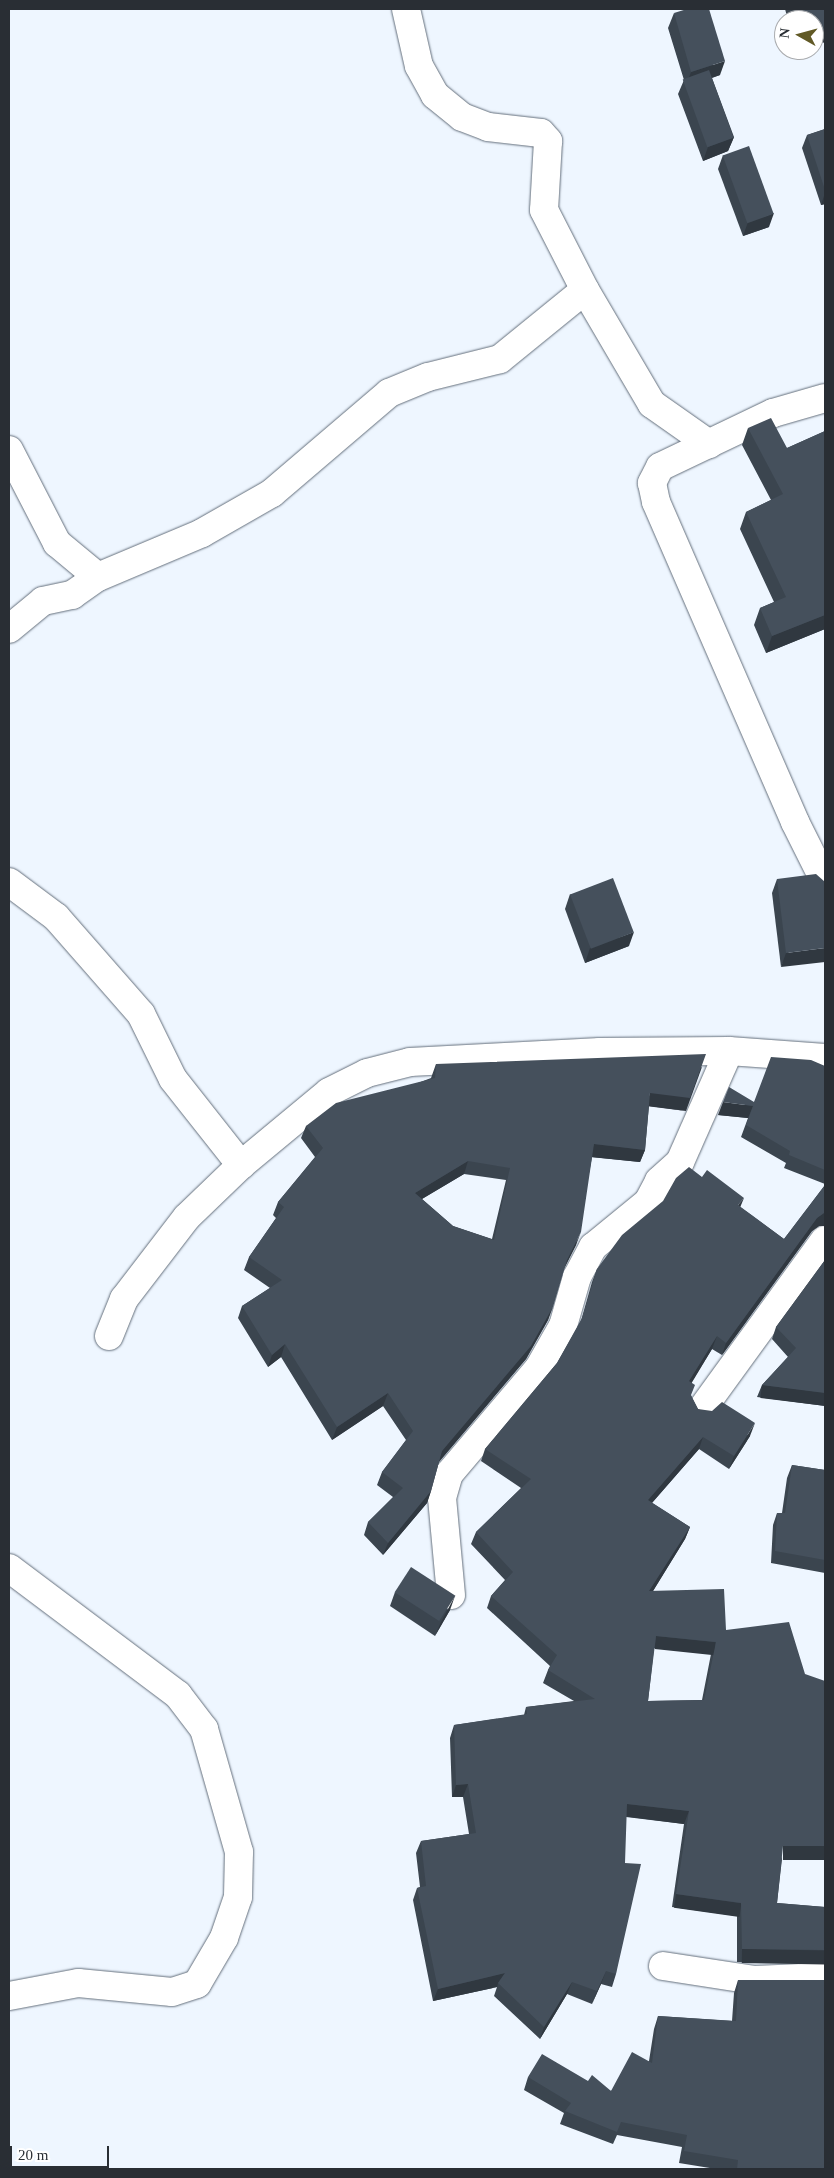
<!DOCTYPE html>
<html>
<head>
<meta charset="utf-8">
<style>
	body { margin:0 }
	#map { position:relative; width:834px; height:2178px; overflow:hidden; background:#eef6ff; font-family:"Times New Roman",serif }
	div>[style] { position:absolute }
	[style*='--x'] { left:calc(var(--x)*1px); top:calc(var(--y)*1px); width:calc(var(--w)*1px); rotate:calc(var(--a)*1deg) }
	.roads { filter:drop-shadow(0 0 1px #646f7c) drop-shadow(0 0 1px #646f7c) }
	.minor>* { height:28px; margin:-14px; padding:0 14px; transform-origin:14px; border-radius:14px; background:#fff }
	.wall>* { inset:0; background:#3b454f }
	.shaded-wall>* { inset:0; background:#303840; transform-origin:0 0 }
	.building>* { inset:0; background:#45505c; transform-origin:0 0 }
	span { translate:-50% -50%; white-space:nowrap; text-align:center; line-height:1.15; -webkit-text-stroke:5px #fff; paint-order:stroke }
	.frame { position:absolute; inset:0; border:10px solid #292e34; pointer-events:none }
	.north { position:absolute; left:774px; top:10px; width:50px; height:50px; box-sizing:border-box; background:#fff; border:1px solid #a9abae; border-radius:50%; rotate:277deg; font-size:14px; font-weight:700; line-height:20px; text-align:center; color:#292e34 }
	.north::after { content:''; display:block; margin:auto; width:18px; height:22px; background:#615926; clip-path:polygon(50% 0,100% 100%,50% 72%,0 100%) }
	.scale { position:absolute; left:10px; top:2146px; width:99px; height:22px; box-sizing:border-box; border:2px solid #292e34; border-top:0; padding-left:6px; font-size:15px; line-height:18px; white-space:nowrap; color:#292e34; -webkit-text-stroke:4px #fff; paint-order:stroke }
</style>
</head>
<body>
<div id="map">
	<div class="roads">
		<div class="minor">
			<i style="--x:406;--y:9;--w:58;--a:77.2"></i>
			<i style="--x:419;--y:66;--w:33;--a:61"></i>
			<i style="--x:435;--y:95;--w:35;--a:39"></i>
			<i style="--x:462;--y:117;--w:28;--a:21"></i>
			<i style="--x:488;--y:127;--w:53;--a:6.5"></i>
			<i style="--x:541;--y:133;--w:11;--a:49"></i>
			<i style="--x:548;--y:141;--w:69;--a:93.3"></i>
			<i style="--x:544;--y:210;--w:90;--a:62.9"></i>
			<i style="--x:585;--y:290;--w:132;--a:59.6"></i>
			<i style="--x:652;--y:404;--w:70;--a:35.1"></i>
			<i style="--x:825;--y:398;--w:54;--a:163.9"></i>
			<i style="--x:773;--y:413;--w:125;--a:154.5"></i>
			<i style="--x:660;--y:467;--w:18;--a:117"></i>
			<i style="--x:652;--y:483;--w:19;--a:78"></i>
			<i style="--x:656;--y:502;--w:349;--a:66.5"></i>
			<i style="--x:795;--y:822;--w:67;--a:63.4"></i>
			<i style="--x:9;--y:450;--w:105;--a:62.7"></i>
			<i style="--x:57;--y:543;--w:53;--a:39.7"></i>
			<i style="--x:9;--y:629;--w:44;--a:-39.5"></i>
			<i style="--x:43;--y:601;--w:30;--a:-12"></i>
			<i style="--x:72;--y:595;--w:32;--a:-35"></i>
			<i style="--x:98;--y:577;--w:113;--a:-22.9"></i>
			<i style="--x:202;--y:533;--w:81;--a:-29.7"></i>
			<i style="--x:272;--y:493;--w:154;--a:-40.5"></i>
			<i style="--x:389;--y:393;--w:42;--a:-22.3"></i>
			<i style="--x:428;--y:377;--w:74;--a:-14"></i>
			<i style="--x:500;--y:359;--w:109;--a:-39.1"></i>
			<i style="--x:9;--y:882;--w:59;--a:36.7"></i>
			<i style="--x:56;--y:917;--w:129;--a:48.8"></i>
			<i style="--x:141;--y:1014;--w:72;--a:63.8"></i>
			<i style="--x:173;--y:1079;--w:110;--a:51.7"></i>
			<i style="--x:109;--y:1336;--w:40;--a:-68"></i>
			<i style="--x:124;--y:1299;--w:103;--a:-52.5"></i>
			<i style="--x:187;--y:1217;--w:75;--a:-43.9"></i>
			<i style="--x:241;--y:1165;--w:114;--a:-39.7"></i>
			<i style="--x:329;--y:1092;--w:42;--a:-26.6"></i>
			<i style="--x:367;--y:1073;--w:44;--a:-14.3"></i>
			<i style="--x:410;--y:1062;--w:190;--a:-3"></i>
			<i style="--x:600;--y:1052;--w:129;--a:-0.4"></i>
			<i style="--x:729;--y:1051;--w:96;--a:4.2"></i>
			<i style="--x:702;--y:1409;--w:209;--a:-54"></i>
			<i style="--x:9;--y:1568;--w:211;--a:36.9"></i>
			<i style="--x:178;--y:1695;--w:43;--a:52.6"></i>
			<i style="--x:204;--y:1729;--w:128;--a:74.1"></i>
			<i style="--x:239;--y:1852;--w:45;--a:91.3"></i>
			<i style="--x:238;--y:1897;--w:43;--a:108.9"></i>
			<i style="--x:224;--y:1938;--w:53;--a:120.4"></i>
			<i style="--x:197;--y:1984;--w:26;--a:162"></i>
			<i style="--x:172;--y:1992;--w:94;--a:-174.5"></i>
			<i style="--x:78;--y:1983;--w:70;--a:169.3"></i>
			<i style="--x:451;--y:1595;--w:97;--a:-95.3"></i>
			<i style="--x:442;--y:1498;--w:25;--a:-74"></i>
			<i style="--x:449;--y:1474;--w:139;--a:-49.7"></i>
			<i style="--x:539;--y:1368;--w:48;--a:-60.3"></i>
			<i style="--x:563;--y:1326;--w:51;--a:-74.1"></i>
			<i style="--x:577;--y:1277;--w:34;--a:-62"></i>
			<i style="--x:593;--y:1247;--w:71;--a:-39.3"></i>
			<i style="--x:648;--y:1202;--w:24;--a:-62"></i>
			<i style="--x:659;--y:1181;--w:28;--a:-42"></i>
			<i style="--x:680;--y:1162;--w:121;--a:-66.2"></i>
			<i style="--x:663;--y:1966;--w:93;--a:8.7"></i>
			<i style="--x:755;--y:1980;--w:70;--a:-2.5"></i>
		</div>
	</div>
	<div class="wall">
		<i style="clip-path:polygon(785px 9px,825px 9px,825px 42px,814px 45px,814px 20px,788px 20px)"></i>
		<i style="clip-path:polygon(674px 13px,720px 75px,712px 78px,734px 137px,728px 151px,703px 161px,678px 94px,684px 80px,668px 28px)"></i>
		<i style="clip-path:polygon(825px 129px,825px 204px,821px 205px,802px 148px,807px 135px)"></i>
		<i style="clip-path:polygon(723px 155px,769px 227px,743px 236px,718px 169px)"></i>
		<i style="clip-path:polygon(748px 428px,787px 448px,825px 431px,825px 629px,766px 653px,754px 625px,760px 608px,774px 602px,740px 529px,746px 512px,771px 500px,742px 445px)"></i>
		<i style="clip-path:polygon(777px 879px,825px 882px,781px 967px,772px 893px)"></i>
		<i style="clip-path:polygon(570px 894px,629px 946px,585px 963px,565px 909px)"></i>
		<i style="clip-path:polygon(evenodd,436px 1064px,686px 1111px,649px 1106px,645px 1150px,640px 1162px,592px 1157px,576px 1245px,564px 1268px,548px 1320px,526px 1359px,439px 1462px,431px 1491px,427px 1503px,383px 1555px,364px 1535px,368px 1522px,393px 1497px,377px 1485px,382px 1472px,406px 1440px,383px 1406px,332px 1440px,281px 1357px,268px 1367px,238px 1318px,242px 1306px,270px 1288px,244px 1270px,249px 1257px,276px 1218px,273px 1215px,278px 1202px,315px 1157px,301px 1138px,306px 1126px,431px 1078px,436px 1064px,464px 1174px,506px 1180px,492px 1239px,453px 1226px,422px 1199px,464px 1174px)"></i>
		<i style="clip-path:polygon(825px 1066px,825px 1184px,784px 1168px,786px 1163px,741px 1137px,748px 1118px,718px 1115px,754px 1102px)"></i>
		<i style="clip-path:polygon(evenodd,825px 1185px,825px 1226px,819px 1226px,812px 1231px,722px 1355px,712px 1349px,691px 1383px,691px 1396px,698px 1409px,750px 1436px,729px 1469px,699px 1449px,652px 1503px,690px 1527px,685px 1539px,653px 1591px,726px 1630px,782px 1859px,777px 1903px,825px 1907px,825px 1963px,737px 1962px,737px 1916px,672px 1907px,684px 1824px,626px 1817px,616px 1974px,612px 1987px,601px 1984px,592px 2004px,567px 1994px,540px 2039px,494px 1996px,497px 1987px,433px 2001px,413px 1900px,417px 1888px,420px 1887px,416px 1853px,421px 1841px,469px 1834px,463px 1797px,452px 1797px,450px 1738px,454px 1725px,524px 1715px,526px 1707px,574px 1701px,543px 1683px,548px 1670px,550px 1666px,487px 1608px,491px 1596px,505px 1580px,471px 1544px,476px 1532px,521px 1488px,481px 1461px,485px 1449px,557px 1363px,581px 1321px,592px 1282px,597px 1269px,740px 1207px,784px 1239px,825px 1185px,654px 1648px,711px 1654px,702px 1700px,648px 1701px,654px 1648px)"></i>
		<i style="clip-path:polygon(825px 1260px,825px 1406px,757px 1397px,762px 1385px,788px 1357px,772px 1339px,776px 1327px)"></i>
		<i style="clip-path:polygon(792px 1465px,825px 1470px,825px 1573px,771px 1563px,773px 1525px,777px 1513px,782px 1513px,787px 1478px)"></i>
		<i style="clip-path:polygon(395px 1592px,450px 1610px,435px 1636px,390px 1606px)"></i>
		<i style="clip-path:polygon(738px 1980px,825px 2169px,716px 2169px,679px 2163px,682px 2147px,617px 2135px,613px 2144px,560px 2124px,564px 2113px,524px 2090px,528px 2077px,588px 2081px,611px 2091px,649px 2061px,654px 2029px,658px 2016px,732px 2021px,734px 1993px)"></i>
	</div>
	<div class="shaded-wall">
		<i style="clip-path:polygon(825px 30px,825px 42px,814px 45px,814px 33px)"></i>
		<i style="clip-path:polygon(725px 61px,720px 75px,686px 86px,691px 72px)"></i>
		<i style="clip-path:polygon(734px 137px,728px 151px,703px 161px,708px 147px)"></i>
		<i style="clip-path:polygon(825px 193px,825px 204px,821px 205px)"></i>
		<i style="clip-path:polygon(774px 213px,769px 227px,743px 236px,748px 222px)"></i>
		<i style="clip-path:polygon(825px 615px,825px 629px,766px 653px,772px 636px)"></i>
		<i style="clip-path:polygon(634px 932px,629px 946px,585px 963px,590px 948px)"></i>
		<i style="clip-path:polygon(825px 948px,825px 962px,781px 967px,786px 953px)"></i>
		<i style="clip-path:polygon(702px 1067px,686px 1111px,646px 1106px,650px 1093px)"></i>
		<i style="clip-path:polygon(723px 1102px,753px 1106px,748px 1118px,718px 1115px)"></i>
		<i style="clip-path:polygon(594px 1144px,645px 1150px,640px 1162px,590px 1157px)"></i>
		<i style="clip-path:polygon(468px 1161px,464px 1174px,410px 1206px,415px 1193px)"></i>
		<i style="clip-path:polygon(744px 1198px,739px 1210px,738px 1205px)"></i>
		<i style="clip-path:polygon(824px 1213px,825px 1213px,825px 1226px,819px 1226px,812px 1231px,722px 1355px,726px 1343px,817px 1218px)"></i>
		<i style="clip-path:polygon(581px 1232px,576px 1245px,562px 1273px,567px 1260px)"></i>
		<i style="clip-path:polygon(553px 1307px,548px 1320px,526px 1359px,437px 1464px,442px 1451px)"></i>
		<i style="clip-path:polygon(717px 1336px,712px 1349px,685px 1394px,689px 1381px)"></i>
		<i style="clip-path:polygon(285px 1344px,281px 1357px,268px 1367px,272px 1355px)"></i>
		<i style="left:762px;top:1385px;width:64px;height:13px;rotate:7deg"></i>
		<i style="clip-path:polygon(388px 1393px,383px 1406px,332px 1440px,337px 1427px)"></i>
		<i style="clip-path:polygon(755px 1423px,750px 1436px,729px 1469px,734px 1456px)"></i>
		<i style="clip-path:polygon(703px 1437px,699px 1449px,643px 1513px,648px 1500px)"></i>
		<i style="clip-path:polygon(431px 1491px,427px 1503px,383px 1555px,388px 1543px)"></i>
		<i style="clip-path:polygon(690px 1527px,685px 1539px,645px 1604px,649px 1591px)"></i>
		<i style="clip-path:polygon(455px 1596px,450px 1610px,435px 1636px,441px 1622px)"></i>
		<i style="left:656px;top:1636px;width:60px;height:13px;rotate:6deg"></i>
		<i style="clip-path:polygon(468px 1784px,463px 1797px,452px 1797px,456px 1785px)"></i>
		<i style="clip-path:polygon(627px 1804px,689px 1811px,684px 1824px,622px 1816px)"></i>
		<i style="left:783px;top:1846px;width:42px;height:14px"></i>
		<i style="left:676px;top:1894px;width:66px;height:14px;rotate:8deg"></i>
		<i style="left:742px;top:1949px;width:83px;height:14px;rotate:1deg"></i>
		<i style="clip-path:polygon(606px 1971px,601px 1984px,592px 2004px,597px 1991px)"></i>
		<i style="clip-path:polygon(505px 1973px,498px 1983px,497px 1987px,433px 2001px,438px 1989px)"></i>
		<i style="clip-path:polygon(572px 1982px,567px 1994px,540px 2039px,544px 2027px)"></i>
	</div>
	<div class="building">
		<i style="clip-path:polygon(687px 9px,709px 9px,725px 61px,691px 72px,674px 13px)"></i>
		<i style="clip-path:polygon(793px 9px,825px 9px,825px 30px,814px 33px,814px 20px,797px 20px)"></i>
		<i style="left:709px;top:70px;width:72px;height:28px;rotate:70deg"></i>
		<i style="clip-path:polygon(825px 129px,825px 190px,807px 135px)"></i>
		<i style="left:749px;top:146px;width:72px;height:28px;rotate:70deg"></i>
		<i style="clip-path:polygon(771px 418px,787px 448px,825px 431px,825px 615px,772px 636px,760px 608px,786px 597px,746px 512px,783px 494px,748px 428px)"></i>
		<i style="clip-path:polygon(816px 874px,825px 882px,825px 948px,786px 953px,777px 879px)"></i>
		<i style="left:613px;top:878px;width:58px;height:46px;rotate:69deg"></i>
		<i style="clip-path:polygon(evenodd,706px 1054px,690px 1098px,650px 1093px,645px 1150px,594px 1144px,581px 1232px,567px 1260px,553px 1307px,531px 1346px,442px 1451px,431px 1491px,388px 1543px,368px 1522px,403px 1488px,382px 1472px,413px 1431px,388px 1393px,337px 1427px,285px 1344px,272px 1355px,242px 1306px,282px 1280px,249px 1257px,284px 1207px,278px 1202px,323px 1148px,306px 1126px,336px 1103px,435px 1078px,436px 1064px,706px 1054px,468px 1161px,510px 1168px,494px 1240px,453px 1226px,415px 1193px,468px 1161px)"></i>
		<i style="clip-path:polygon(771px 1057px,811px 1060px,825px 1066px,825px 1170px,789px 1155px,790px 1151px,746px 1125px,753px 1106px,723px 1102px,729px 1087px,754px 1102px)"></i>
		<i style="clip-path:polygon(evenodd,689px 1167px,702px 1177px,707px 1170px,744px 1198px,738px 1205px,784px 1239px,825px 1185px,825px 1213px,824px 1213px,817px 1218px,726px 1343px,717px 1336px,689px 1381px,695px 1385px,691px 1395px,698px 1409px,712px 1411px,722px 1402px,755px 1423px,734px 1456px,703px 1437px,648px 1500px,690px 1527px,649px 1591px,724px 1589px,726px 1630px,789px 1622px,805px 1674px,825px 1681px,825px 1846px,783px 1846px,777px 1903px,825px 1907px,825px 1950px,742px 1949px,741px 1903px,676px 1894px,689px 1811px,627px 1804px,625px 1863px,641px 1864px,616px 1974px,606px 1971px,597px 1991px,572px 1982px,544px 2027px,498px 1983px,505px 1973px,438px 1989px,417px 1888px,426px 1886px,421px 1841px,476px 1833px,468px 1784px,456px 1785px,454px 1725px,527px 1714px,526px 1707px,595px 1699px,548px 1670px,557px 1655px,491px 1596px,513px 1572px,476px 1532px,531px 1479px,485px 1449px,557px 1363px,582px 1318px,597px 1269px,622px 1235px,663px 1201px,676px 1178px,689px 1167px,656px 1636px,716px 1642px,704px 1700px,648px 1701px,656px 1636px)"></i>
		<i style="clip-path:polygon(825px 1260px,825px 1393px,762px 1385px,796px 1348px,776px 1327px)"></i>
		<i style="clip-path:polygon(792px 1465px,825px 1470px,825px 1560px,775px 1551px,777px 1513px,785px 1513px)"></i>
		<i style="left:411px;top:1567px;width:53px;height:30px;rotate:33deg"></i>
		<i style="clip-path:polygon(738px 1980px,825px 1980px,825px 2169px,737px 2169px,738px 2160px,684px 2151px,687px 2135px,621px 2122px,617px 2132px,565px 2111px,571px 2103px,528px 2077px,542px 2054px,588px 2081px,592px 2075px,611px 2091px,632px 2052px,652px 2063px,658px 2016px,736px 2021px)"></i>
	</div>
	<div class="frame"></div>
	<div class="north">N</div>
	<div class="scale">20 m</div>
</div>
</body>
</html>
